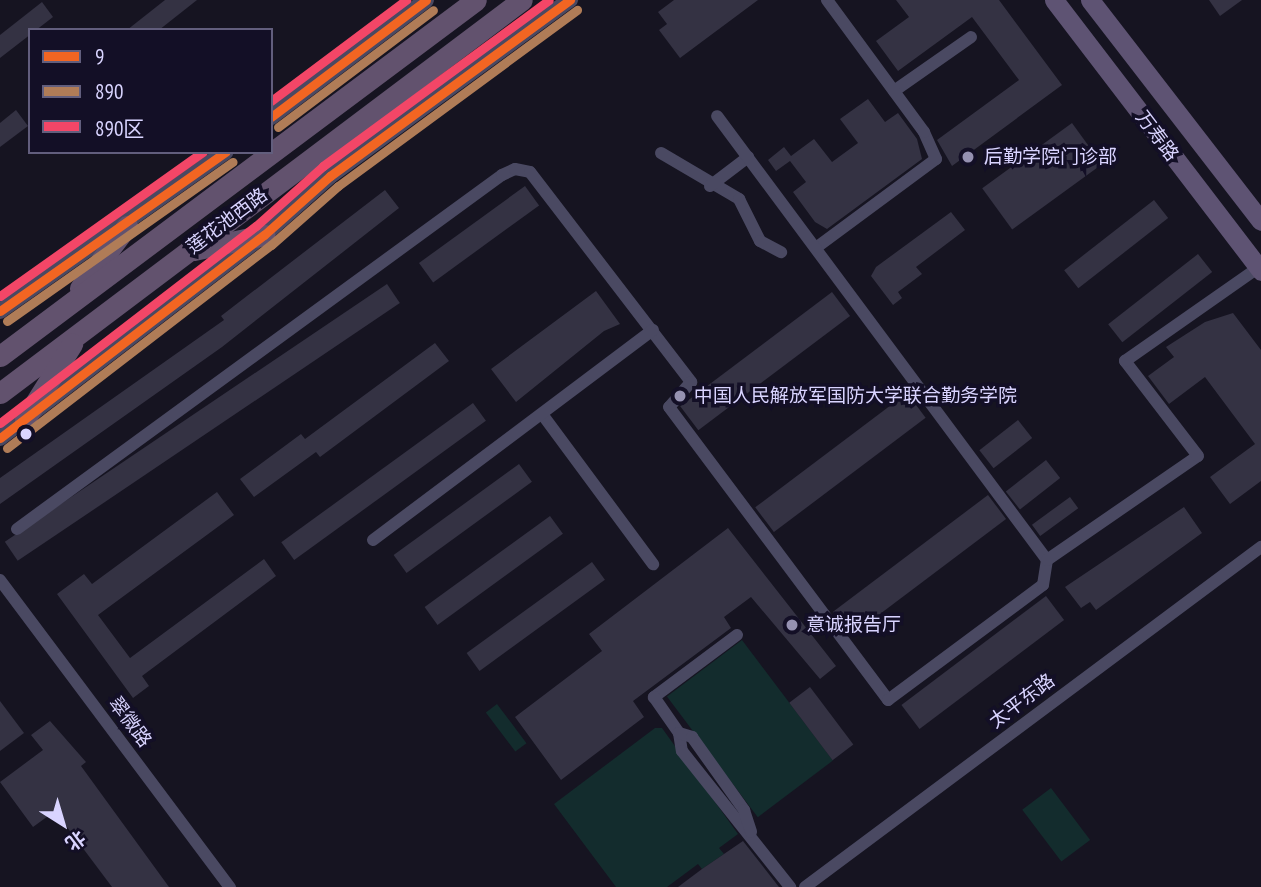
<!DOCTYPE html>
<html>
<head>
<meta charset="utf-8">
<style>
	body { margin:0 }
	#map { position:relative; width:1261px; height:887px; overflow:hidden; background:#161421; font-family:"PT Sans Narrow","Noto Sans SC",sans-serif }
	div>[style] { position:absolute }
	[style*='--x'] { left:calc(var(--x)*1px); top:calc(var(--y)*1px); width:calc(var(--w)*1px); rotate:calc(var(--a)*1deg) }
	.green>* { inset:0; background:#132c2d; transform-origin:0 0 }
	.building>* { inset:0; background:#343243; transform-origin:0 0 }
	.minor>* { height:12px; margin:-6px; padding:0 6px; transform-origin:6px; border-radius:6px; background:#4a4962 }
	.tertiary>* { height:16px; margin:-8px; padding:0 8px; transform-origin:8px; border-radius:8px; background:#4a4962 }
	.primary>* { height:19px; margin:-9.5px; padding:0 9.5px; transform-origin:9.5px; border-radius:9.5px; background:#5e5373 }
	.trunk>* { height:21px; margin:-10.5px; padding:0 10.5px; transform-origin:10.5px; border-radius:10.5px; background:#62526e }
	.bus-1>* { height:9px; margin:-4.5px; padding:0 4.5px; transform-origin:4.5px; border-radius:4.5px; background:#f26522 }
	.bus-2>* { height:9px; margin:-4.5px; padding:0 4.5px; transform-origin:4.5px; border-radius:4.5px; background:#b07c57 }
	.bus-3>* { height:9px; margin:-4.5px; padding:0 4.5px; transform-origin:4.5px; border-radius:4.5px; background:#f34667 }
	.dots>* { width:19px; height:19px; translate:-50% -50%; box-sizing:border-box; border:4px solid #130f26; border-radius:50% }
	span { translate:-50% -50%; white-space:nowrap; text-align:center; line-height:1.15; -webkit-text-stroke:7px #130f26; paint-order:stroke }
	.street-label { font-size:19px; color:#d9d4ff }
	.poi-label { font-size:19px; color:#d9d4ff }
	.left { translate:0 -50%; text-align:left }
	.legend { position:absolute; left:28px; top:28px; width:245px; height:126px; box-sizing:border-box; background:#130f26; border:2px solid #625e7d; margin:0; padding:9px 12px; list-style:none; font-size:21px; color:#d9d4ff }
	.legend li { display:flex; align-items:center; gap:14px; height:35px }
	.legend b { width:35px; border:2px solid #625e7d }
	.north { position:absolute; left:28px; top:789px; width:70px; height:70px; -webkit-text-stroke:5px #130f26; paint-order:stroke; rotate:143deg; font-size:19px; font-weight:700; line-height:28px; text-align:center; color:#d9d4ff }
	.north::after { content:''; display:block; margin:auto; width:24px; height:32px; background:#d9d4ff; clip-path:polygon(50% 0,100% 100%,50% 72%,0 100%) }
</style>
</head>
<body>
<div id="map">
	<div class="green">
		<i style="left:742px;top:640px;width:151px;height:94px;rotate:53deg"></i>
		<i style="left:497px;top:704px;width:49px;height:14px;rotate:53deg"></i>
		<i style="clip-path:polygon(655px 728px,662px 728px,738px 834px,719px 848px,724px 854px,702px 869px,698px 864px,667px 887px,616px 887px,554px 804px)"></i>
		<i style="left:1051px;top:788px;width:65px;height:36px;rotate:53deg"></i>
	</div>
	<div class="building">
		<i style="clip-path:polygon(165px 0,197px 0,159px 30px,127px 30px)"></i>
		<i style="clip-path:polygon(674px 0,758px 0,680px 58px,659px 30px,667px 24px,658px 12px)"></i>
		<i style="clip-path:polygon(896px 0,999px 0,1062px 85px,952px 166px,937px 140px,1019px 80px,972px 17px,898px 71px,876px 41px,909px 17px)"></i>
		<i style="clip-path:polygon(1209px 0,1242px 0,1220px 16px)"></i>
		<i style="clip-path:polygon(42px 2px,53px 17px,0 58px,0 35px)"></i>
		<i style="clip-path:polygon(868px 99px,885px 122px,898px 113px,917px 139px,922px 159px,827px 229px,815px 222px,793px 192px,806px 182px,790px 161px,776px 171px,768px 160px,784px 147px,791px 156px,814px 139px,832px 162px,858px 143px,840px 119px)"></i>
		<i style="clip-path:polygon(16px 110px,28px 126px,0 147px,0 123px)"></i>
		<i style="left:1072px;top:123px;width:51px;height:111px;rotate:54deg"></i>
		<i style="left:525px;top:186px;width:24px;height:131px;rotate:54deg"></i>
		<i style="clip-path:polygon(385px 190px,399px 208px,222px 347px,0 504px,0 478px,224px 320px,221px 316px)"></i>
		<i style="left:1154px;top:200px;width:23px;height:114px;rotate:52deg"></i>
		<i style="clip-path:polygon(951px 212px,965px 230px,916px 267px,922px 274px,898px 292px,902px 298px,893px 305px,871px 276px,876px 267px)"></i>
		<i style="left:1198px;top:254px;width:23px;height:114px;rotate:52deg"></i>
		<i style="left:387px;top:284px;width:23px;height:461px;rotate:56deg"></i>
		<i style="clip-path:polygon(596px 291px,620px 324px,604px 331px,516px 402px,491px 369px)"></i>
		<i style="left:832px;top:292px;width:30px;height:190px;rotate:53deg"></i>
		<i style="clip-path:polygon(1233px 313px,1261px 350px,1261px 481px,1230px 504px,1210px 477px,1255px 444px,1205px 377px,1169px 404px,1148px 376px,1174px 357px,1166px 347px,1205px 322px)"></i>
		<i style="clip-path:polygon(435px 343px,449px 361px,320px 457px,316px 452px,254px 497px,240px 479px,301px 434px,305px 439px)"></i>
		<i style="left:907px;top:393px;width:31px;height:190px;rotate:53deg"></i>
		<i style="left:473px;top:403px;width:22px;height:237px;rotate:54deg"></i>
		<i style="left:1018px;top:420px;width:23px;height:49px;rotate:52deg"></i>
		<i style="left:1046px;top:460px;width:23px;height:51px;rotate:52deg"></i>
		<i style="left:519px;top:464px;width:22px;height:155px;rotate:54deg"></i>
		<i style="clip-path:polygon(217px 492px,234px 515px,98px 615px,130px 658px,264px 559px,276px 576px,142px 676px,149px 686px,133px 698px,57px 594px,84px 574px,92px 584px)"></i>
		<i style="left:988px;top:495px;width:30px;height:194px;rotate:53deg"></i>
		<i style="left:1070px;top:497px;width:14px;height:47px;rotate:54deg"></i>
		<i style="clip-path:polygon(1184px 507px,1202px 533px,1096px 610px,1090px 602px,1081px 608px,1065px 587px)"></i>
		<i style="left:550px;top:516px;width:22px;height:155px;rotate:54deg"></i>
		<i style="clip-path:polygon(728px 528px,836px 666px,820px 679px,751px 597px,724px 617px,731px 628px,633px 701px,644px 717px,561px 780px,515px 717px,602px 651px,589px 634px)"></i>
		<i style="left:592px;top:562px;width:22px;height:155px;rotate:54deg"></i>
		<i style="left:1046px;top:596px;width:30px;height:181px;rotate:53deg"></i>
		<i style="left:810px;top:687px;width:72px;height:26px;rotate:53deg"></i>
		<i style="clip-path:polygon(0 701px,24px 733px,0 751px)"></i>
		<i style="clip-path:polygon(50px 721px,86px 762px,81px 766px,169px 887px,112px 887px,55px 811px,33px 827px,0 782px,43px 750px,31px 735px)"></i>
		<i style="clip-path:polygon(743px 841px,779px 887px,678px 887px,702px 869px)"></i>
	</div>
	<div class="minor">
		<i style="--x:894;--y:91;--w:94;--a:-35"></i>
		<i style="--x:661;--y:153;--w:91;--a:30.5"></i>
		<i style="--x:739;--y:199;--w:47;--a:63.4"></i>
		<i style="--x:760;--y:241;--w:24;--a:28"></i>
		<i style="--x:710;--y:186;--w:48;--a:-37.3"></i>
		<i style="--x:817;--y:247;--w:148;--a:-36.5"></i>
		<i style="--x:936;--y:159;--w:30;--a:-114"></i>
		<i style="--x:924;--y:132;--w:164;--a:-126.3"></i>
		<i style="--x:542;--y:414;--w:187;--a:53.5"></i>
		<i style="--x:17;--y:529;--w:600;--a:-36.13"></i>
		<i style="--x:502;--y:175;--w:14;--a:-25"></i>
		<i style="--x:515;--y:169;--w:15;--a:11"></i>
		<i style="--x:530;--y:172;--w:265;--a:52.5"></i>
		<i style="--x:691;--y:382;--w:33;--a:131"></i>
		<i style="--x:669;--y:407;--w:366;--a:53.2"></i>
		<i style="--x:888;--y:700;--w:193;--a:-36.6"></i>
		<i style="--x:1043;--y:585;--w:25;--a:-81"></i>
		<i style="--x:1047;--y:560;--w:553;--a:-126.62"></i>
		<i style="--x:373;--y:540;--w:350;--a:-36.9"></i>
		<i style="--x:1047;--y:560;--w:183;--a:-34.6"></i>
		<i style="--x:1198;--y:456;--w:120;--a:-127.5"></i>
		<i style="--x:1125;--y:361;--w:162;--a:-35"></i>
		<i style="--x:0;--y:580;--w:384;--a:53.2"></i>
		<i style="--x:737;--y:635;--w:104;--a:143.2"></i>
		<i style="--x:654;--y:697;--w:44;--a:55.2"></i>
		<i style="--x:679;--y:733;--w:18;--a:81"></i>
		<i style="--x:682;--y:751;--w:174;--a:51.5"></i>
		<i style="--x:679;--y:733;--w:14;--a:17"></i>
		<i style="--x:692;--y:737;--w:90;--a:54.5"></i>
		<i style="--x:744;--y:810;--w:23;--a:72"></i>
		<i style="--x:805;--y:887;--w:569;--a:-36.71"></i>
	</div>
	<div class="tertiary">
		<i style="--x:271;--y:117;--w:194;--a:-37"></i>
		<i style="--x:0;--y:311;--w:276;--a:-35.2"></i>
		<i style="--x:0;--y:438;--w:333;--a:-37.6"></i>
		<i style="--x:264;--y:235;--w:89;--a:-41.8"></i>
		<i style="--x:330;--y:176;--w:298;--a:-36.3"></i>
	</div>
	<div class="primary">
		<i style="--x:1054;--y:0;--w:341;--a:52.6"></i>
		<i style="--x:1090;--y:0;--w:279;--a:52.3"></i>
	</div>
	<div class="trunk">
		<i style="--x:194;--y:250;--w:72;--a:-12.1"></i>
		<i style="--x:80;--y:288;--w:78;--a:-52.8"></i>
		<i style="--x:0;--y:356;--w:594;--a:-36.79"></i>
		<i style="--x:0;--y:393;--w:653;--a:-36.98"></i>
		<i style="--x:25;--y:419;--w:89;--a:-57.9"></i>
	</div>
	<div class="bus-1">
		<i style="--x:271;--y:117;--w:194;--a:-37"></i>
		<i style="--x:0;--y:311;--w:276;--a:-35.2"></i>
		<i style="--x:0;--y:438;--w:333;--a:-37.6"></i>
		<i style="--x:264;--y:235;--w:89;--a:-41.8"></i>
		<i style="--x:330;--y:176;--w:298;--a:-36.3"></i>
	</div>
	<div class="bus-2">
		<i style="--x:278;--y:127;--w:194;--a:-37"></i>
		<i style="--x:7;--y:321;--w:276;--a:-35.2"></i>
		<i style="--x:7;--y:448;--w:333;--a:-37.6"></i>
		<i style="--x:271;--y:245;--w:89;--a:-41.4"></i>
		<i style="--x:338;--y:186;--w:297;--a:-36.4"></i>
	</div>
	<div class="bus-3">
		<i style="--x:271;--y:101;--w:169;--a:-36.8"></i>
		<i style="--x:0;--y:296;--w:249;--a:-35.4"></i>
		<i style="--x:0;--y:423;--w:323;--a:-37.6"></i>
		<i style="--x:256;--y:226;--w:90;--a:-41.8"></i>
		<i style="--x:323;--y:166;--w:280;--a:-36.3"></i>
	</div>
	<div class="dots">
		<i style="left:968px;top:157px;background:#9591b1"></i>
		<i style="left:680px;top:396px;background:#9591b1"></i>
		<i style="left:26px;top:434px;background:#d9d4ff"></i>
		<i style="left:792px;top:625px;background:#9591b1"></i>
	</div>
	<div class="street-label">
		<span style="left:1157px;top:136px;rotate:53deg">万寿路</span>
		<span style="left:227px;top:221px;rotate:-37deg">莲花池西路</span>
		<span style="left:1022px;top:701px;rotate:-37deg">太平东路</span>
		<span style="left:130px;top:722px;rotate:53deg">翠微路</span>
	</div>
	<div class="poi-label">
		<span class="left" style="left:984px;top:157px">后勤学院门诊部</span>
		<span class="left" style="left:694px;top:396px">中国人民解放军国防大学联合勤务学院</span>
		<span class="left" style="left:806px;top:625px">意诚报告厅</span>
	</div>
	<ul class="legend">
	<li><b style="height:9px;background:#f26522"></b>9</li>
	<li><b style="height:9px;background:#b07c57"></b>890</li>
	<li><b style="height:9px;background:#f34667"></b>890区</li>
	</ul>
	<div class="north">北</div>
</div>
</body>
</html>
